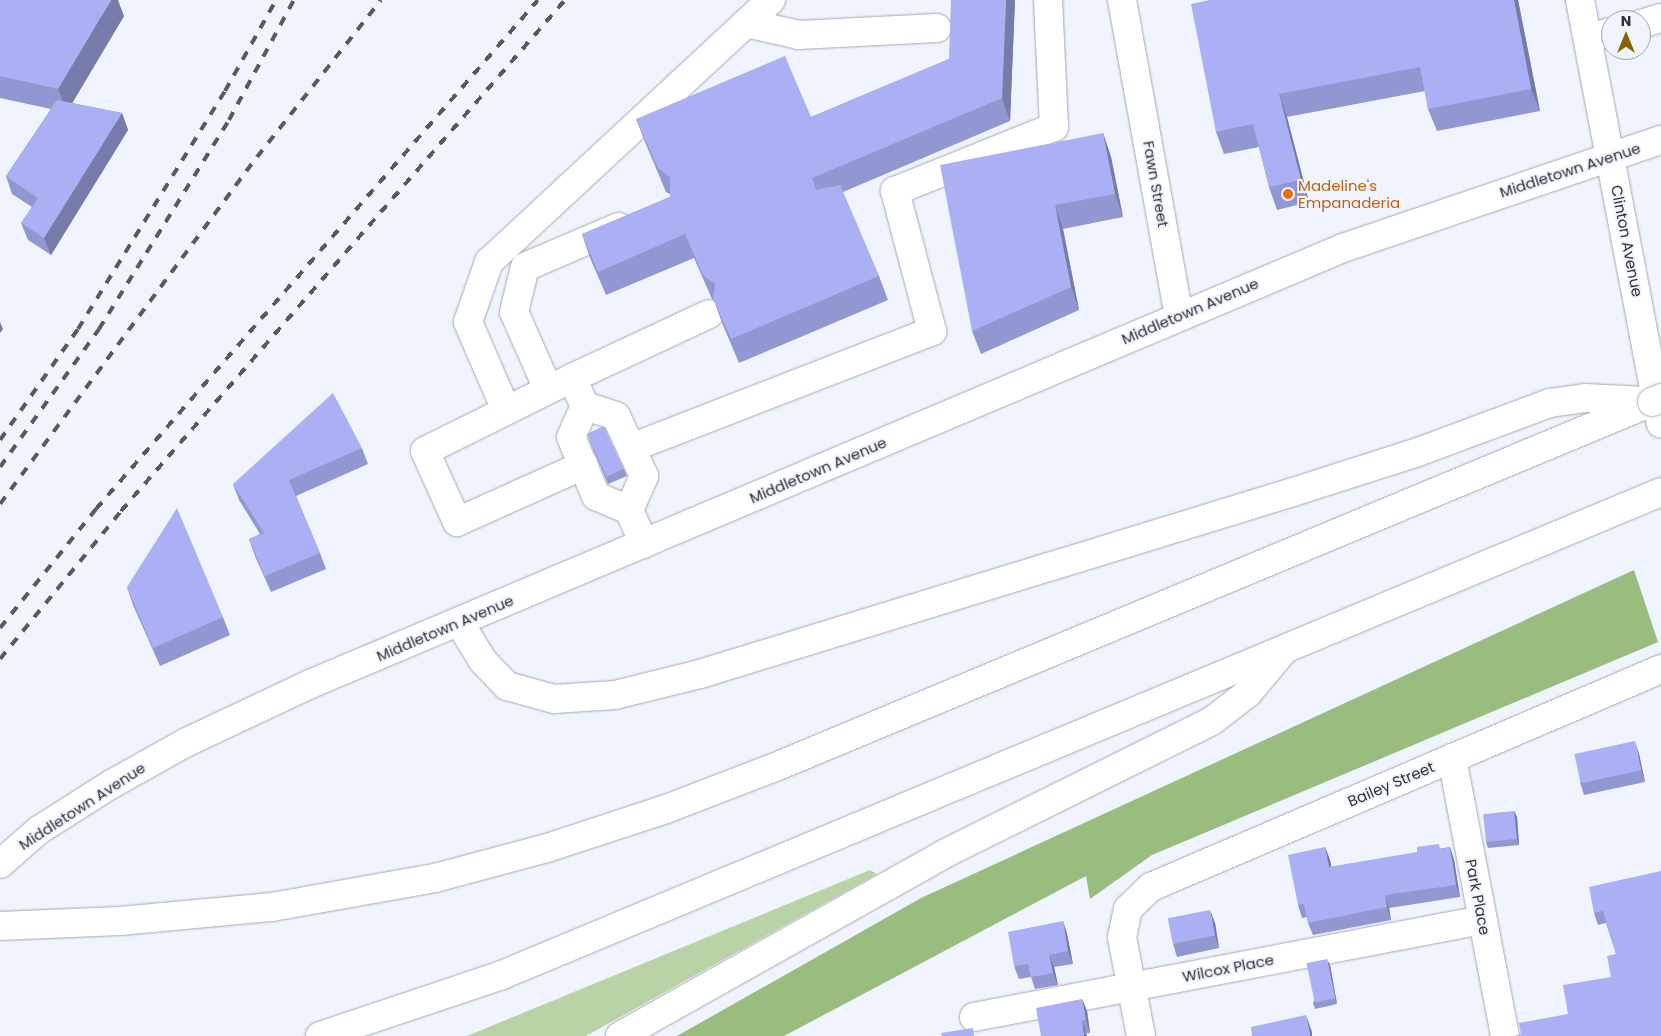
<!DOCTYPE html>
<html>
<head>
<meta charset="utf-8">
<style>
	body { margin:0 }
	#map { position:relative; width:1661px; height:1036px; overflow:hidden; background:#f0f4fe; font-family:Poppins,sans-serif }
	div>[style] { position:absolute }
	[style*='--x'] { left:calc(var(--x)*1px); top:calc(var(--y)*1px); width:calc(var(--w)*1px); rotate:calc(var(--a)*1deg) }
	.green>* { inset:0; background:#b9d3a7 }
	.forest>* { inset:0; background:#99bd7e }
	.roads { filter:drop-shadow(0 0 1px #a4a8b1) drop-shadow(0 0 1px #a4a8b1) }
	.minor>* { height:28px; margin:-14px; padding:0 14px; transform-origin:14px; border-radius:14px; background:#fff }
	.major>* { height:28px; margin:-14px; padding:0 14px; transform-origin:14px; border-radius:14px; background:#fff }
	.highway>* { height:28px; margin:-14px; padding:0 14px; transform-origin:14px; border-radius:14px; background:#fff }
	.rail>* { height:4px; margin-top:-2px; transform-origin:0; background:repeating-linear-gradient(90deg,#585a5f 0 9px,transparent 0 18px) }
	.bridges { filter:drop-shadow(0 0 1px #a4a8b1) drop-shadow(0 0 1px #a4a8b1) }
	.highway-bridge>* { height:28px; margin:-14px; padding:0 14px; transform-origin:14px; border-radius:14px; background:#fff }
	.wall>* { inset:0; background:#9297d1 }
	.shaded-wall>* { inset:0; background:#777baa }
	.building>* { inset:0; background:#aab0f3; transform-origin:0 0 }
	.dots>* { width:14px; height:14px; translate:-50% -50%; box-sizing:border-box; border:2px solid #f0f4fe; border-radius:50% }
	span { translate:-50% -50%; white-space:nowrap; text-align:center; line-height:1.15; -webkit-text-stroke:4px #f0f4fe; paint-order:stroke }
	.street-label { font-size:15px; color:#303135 }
	.food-label { font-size:15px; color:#c56008 }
	.left { translate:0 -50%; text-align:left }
	.north { position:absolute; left:1601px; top:10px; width:50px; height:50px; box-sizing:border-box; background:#f0f4fe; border:1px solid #a3a6ae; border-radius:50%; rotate:0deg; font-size:14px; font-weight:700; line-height:20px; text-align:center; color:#303135 }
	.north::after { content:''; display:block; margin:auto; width:18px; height:22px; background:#8a6202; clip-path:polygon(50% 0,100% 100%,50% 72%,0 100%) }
</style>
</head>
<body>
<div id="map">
	<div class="green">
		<i style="clip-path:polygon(870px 870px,877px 874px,586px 1036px,467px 1036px)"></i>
	</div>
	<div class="forest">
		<i style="clip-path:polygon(1634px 570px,1658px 642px,1152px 855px,1090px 899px,1086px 876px,784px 1036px,677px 1036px,921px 898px)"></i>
	</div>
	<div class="roads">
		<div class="minor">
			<i style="--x:1122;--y:0;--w:321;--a:79.8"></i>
			<i style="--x:1580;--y:0;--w:431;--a:79.2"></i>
			<i style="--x:746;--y:23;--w:54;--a:12.8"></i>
			<i style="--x:799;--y:35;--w:138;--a:-2.9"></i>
			<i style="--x:1641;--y:24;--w:21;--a:-17"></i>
			<i style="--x:1588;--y:38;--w:24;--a:-15"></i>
			<i style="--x:572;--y:378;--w:164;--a:153.6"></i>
			<i style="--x:425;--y:451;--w:78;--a:65.7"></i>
			<i style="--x:457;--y:522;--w:139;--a:-24.2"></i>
			<i style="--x:548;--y:389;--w:84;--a:-113.8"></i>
			<i style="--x:514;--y:312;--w:46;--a:-76.3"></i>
			<i style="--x:525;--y:267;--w:102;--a:-23.1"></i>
			<i style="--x:585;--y:406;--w:34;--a:114"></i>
			<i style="--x:571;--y:437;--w:64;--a:67"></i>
			<i style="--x:596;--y:496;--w:36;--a:23"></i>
			<i style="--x:629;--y:510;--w:37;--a:66"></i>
			<i style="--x:506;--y:410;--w:96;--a:-113.4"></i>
			<i style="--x:468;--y:322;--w:64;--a:-70.7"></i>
			<i style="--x:489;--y:262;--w:385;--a:-42.9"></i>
			<i style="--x:631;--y:448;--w:323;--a:-21.2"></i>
			<i style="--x:932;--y:331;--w:145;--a:-104.8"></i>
			<i style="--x:895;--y:191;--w:171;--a:-21.9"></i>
			<i style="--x:1054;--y:127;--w:127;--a:-92.7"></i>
			<i style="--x:629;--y:510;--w:37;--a:-66"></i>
			<i style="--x:644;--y:476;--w:66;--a:-115"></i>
			<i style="--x:616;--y:416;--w:33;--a:-162"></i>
			<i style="--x:585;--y:406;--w:31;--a:-115"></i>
			<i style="--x:572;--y:378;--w:151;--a:-25"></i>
			<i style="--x:1452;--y:758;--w:283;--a:79.2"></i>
			<i style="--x:974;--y:1017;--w:517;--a:-10.81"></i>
			<i style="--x:1141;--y:1036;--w:101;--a:-100.9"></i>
			<i style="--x:1122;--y:937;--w:29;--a:-78"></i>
			<i style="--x:1128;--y:909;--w:32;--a:-44"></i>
			<i style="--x:1151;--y:887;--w:555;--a:-23.14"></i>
		</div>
		<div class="major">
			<i style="--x:0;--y:864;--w:52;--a:-41.1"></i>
			<i style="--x:39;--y:830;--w:84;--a:-32.4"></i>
			<i style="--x:110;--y:785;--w:88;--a:-29.2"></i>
			<i style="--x:187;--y:742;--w:134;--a:-25.2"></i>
			<i style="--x:308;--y:685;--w:1123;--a:-22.89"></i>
			<i style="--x:1343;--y:248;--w:336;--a:-18.8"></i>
		</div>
		<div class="highway">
			<i style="--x:459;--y:622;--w:46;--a:58.4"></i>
			<i style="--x:483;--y:661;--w:35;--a:46"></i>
			<i style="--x:507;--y:686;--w:49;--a:15.5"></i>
			<i style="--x:554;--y:699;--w:61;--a:-3.8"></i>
			<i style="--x:615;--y:695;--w:88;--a:-13.9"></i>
			<i style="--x:700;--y:674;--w:620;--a:-17.06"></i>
			<i style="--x:1293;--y:492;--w:131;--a:-17.7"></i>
			<i style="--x:1418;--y:452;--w:141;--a:-20.4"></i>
			<i style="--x:1550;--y:403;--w:35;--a:-8"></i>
			<i style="--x:1585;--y:398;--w:61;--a:2.8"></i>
			<i style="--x:0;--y:926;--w:120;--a:-2.4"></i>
			<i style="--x:120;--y:921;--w:153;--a:-5.3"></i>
			<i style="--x:272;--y:907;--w:166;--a:-10.1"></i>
			<i style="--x:435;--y:878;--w:116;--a:-15"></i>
			<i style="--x:547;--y:848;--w:125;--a:-18.1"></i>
			<i style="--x:666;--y:809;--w:115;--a:-21"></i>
			<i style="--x:773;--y:768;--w:952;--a:-22.61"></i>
			<i style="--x:320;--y:1036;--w:192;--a:-18.5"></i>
			<i style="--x:502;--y:975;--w:1256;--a:-22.62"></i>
			<i style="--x:620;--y:1036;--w:369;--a:-29.3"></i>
			<i style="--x:942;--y:855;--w:301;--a:-26.4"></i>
			<i style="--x:1212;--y:721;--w:46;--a:-37.9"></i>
			<i style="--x:1248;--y:693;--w:55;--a:-50.2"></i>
		</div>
	</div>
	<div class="rail">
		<i style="--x:0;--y:440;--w:136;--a:-54.9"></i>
		<i style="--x:78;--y:329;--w:280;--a:-58.3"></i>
		<i style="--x:225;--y:91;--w:104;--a:-60.7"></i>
		<i style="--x:0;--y:467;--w:170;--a:-54.3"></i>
		<i style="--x:99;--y:329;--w:246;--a:-58.1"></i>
		<i style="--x:229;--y:120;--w:136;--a:-61.6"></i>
		<i style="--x:0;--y:504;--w:432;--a:-53.5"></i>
		<i style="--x:257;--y:157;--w:200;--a:-51.7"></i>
		<i style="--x:0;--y:628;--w:153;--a:-51.1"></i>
		<i style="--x:96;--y:509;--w:674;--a:-49.03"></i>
		<i style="--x:0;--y:659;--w:191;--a:-50.7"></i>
		<i style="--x:121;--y:511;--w:677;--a:-49.01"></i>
	</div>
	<div class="bridges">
		<div class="highway-bridge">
			<i style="--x:1652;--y:402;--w:10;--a:-24"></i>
		</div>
	</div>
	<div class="wall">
		<i style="clip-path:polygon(0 0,124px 16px,72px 103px,122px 113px,128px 130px,51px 255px,28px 240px,21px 223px,32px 207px,12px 194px,6px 176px,51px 109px,0 98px)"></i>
		<i style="clip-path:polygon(1015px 0,1010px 121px,843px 192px,879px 276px,888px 300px,739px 363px,722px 323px,714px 301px,712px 299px,694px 258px,606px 295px,590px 258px,582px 234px,670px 197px,670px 194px,666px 192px,645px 142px,636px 119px,811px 117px,949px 59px)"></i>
		<i style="clip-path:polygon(1210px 0,1518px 0,1540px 111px,1437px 131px,1428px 109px,1425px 91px,1287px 117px,1309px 202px,1277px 210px,1269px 187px,1259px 147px,1224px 154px,1216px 132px)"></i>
		<i style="clip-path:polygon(1103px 133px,1111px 157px,1123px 217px,1063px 229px,1079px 310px,981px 354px,972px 331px)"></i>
		<i style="clip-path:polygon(589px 440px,624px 469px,627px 476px,608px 484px)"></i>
		<i style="clip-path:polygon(362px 448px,368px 464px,296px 496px,320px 553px,326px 569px,271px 592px,255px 556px,249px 539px,260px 534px,239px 500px,233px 484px)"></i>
		<i style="clip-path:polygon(127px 587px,223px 617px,230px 635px,160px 666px,133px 605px)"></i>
		<i style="clip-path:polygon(1639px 754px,1645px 782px,1584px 795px,1580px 782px)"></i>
		<i style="clip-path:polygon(1514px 811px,1517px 817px,1519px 845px,1488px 848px,1486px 842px)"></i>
		<i style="clip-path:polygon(1325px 847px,1330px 860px,1331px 867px,1450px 847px,1454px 860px,1460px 897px,1389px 908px,1391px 920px,1313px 935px,1308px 923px,1307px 917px,1302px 918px,1298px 905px)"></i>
		<i style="clip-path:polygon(1661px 871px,1661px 1036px,1521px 1034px,1568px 1014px,1611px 977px,1616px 954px,1606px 923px,1598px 925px,1594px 913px)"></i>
		<i style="clip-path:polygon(1063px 921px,1067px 934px,1073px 964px,1054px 967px,1058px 985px,1035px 989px,1031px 977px,1019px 979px,1014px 966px)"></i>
		<i style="clip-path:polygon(1215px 923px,1219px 948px,1177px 957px,1173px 944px)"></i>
		<i style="clip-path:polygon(1330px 965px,1337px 1004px,1315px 1009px,1313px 1003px)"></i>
		<i style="clip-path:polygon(1082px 999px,1087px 1011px,1090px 1033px,1041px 1036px)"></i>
	</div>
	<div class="shaded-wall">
		<i style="clip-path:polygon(111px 0,118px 0,124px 16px,67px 112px,58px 89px)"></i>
		<i style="clip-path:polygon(1006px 0,1015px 0,1010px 121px,1002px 98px)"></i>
		<i style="clip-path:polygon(1514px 0,1518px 0,1540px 111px,1531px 89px)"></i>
		<i style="clip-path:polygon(1279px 94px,1287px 117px,1309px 202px,1301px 180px)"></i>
		<i style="clip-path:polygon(122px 113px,128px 130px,51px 255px,44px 238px)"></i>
		<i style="clip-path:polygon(1103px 133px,1111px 157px,1123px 217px,1115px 194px)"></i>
		<i style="clip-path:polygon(1055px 205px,1063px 229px,1079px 310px,1071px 287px)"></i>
		<i style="clip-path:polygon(0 322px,3px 329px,0 333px)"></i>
		<i style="clip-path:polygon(1635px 741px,1639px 754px,1645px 782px,1641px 770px)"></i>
		<i style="clip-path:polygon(1514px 811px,1517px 817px,1519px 845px,1517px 839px)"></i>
		<i style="clip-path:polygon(1325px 847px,1330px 860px,1334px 880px,1329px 867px)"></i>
		<i style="clip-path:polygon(1450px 847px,1454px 860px,1460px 897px,1456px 885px)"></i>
		<i style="clip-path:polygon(1385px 895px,1389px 908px,1391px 920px,1387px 907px)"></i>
		<i style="clip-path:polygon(1210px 910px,1215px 923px,1219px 948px,1215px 936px)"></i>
		<i style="clip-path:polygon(1063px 921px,1067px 934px,1073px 964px,1068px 951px)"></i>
		<i style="clip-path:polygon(1049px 955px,1054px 967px,1058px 985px,1053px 973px)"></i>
		<i style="clip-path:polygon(1327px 959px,1330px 965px,1337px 1004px,1335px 998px)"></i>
		<i style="clip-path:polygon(1082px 999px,1087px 1011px,1090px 1033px,1086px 1020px)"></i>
		<i style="clip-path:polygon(1306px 1015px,1312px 1032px,1312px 1036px,1310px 1036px)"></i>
		<i style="clip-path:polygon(1082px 1021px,1087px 1036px,1084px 1036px)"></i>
	</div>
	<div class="building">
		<i style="clip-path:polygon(0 0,111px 0,58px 89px,0 76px)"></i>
		<i style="clip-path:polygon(951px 0,1006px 0,1002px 98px,812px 178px,816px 190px,840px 185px,879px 276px,731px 339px,713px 299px,715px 284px,703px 275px,685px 234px,598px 272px,582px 234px,670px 197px,670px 177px,658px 168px,636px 119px,785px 56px,811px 117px,949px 59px)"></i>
		<i style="clip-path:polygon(1210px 0,1514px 0,1531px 89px,1428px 109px,1420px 67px,1279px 94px,1301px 180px,1269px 187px,1253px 124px,1216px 132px,1191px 4px)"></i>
		<i style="clip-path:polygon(57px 100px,122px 113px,44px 238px,21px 223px,38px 198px,6px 176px)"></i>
		<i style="clip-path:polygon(1103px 133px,1115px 194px,1055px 205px,1071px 287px,972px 331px,940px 165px)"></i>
		<i style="clip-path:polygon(333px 393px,362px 448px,289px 480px,320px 553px,265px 576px,249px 539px,264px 533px,233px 484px)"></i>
		<i style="left:604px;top:426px;width:47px;height:19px;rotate:65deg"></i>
		<i style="clip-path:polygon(177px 508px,223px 617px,153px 648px,127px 587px)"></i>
		<i style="left:1635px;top:741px;width:30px;height:62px;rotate:78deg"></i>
		<i style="left:1514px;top:811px;width:28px;height:31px;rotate:84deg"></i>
		<i style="clip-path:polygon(1439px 844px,1440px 849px,1450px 847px,1456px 885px,1385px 895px,1387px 907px,1308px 923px,1304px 904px,1298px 905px,1288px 855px,1325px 847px,1329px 867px,1417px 852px,1417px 847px)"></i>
		<i style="clip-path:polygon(1661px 871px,1661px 1036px,1514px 1036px,1521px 1034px,1519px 1023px,1568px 1014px,1563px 985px,1611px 977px,1607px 956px,1616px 954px,1603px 911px,1594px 913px,1589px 887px)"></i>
		<i style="left:1210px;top:910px;width:26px;height:43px;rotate:79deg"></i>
		<i style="clip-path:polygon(1063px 921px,1068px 951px,1049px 955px,1053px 973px,1031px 977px,1028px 964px,1014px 966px,1008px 932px)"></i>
		<i style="left:1327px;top:959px;width:40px;height:21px;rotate:78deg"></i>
		<i style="clip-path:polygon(1082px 999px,1086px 1020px,1082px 1021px,1084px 1036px,1041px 1036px,1036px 1008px)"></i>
		<i style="clip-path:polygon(1306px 1015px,1310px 1036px,1252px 1036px,1251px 1027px)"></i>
		<i style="clip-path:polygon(973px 1028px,974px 1036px,942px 1036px,941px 1033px)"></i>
	</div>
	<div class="dots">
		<i style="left:1288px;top:194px;background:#e8710a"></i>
	</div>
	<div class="street-label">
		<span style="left:1570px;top:170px;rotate:-18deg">Middletown Avenue</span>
		<span style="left:1156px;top:184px;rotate:80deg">Fawn Street</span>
		<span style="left:1627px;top:241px;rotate:79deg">Clinton Avenue</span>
		<span style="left:1190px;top:311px;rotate:-23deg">Middletown Avenue</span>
		<span style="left:818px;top:470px;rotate:-23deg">Middletown Avenue</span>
		<span style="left:445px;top:628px;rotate:-23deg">Middletown Avenue</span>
		<span style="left:1391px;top:784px;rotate:-23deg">Bailey Street</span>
		<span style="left:82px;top:806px;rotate:-33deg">Middletown Avenue</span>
		<span style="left:1478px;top:897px;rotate:79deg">Park Place</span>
		<span style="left:1228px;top:968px;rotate:-11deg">Wilcox Place</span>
	</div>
	<div class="food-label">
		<span class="left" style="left:1298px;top:194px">Madeline's<br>Empanaderia</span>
	</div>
	<div class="north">N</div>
</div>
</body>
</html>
